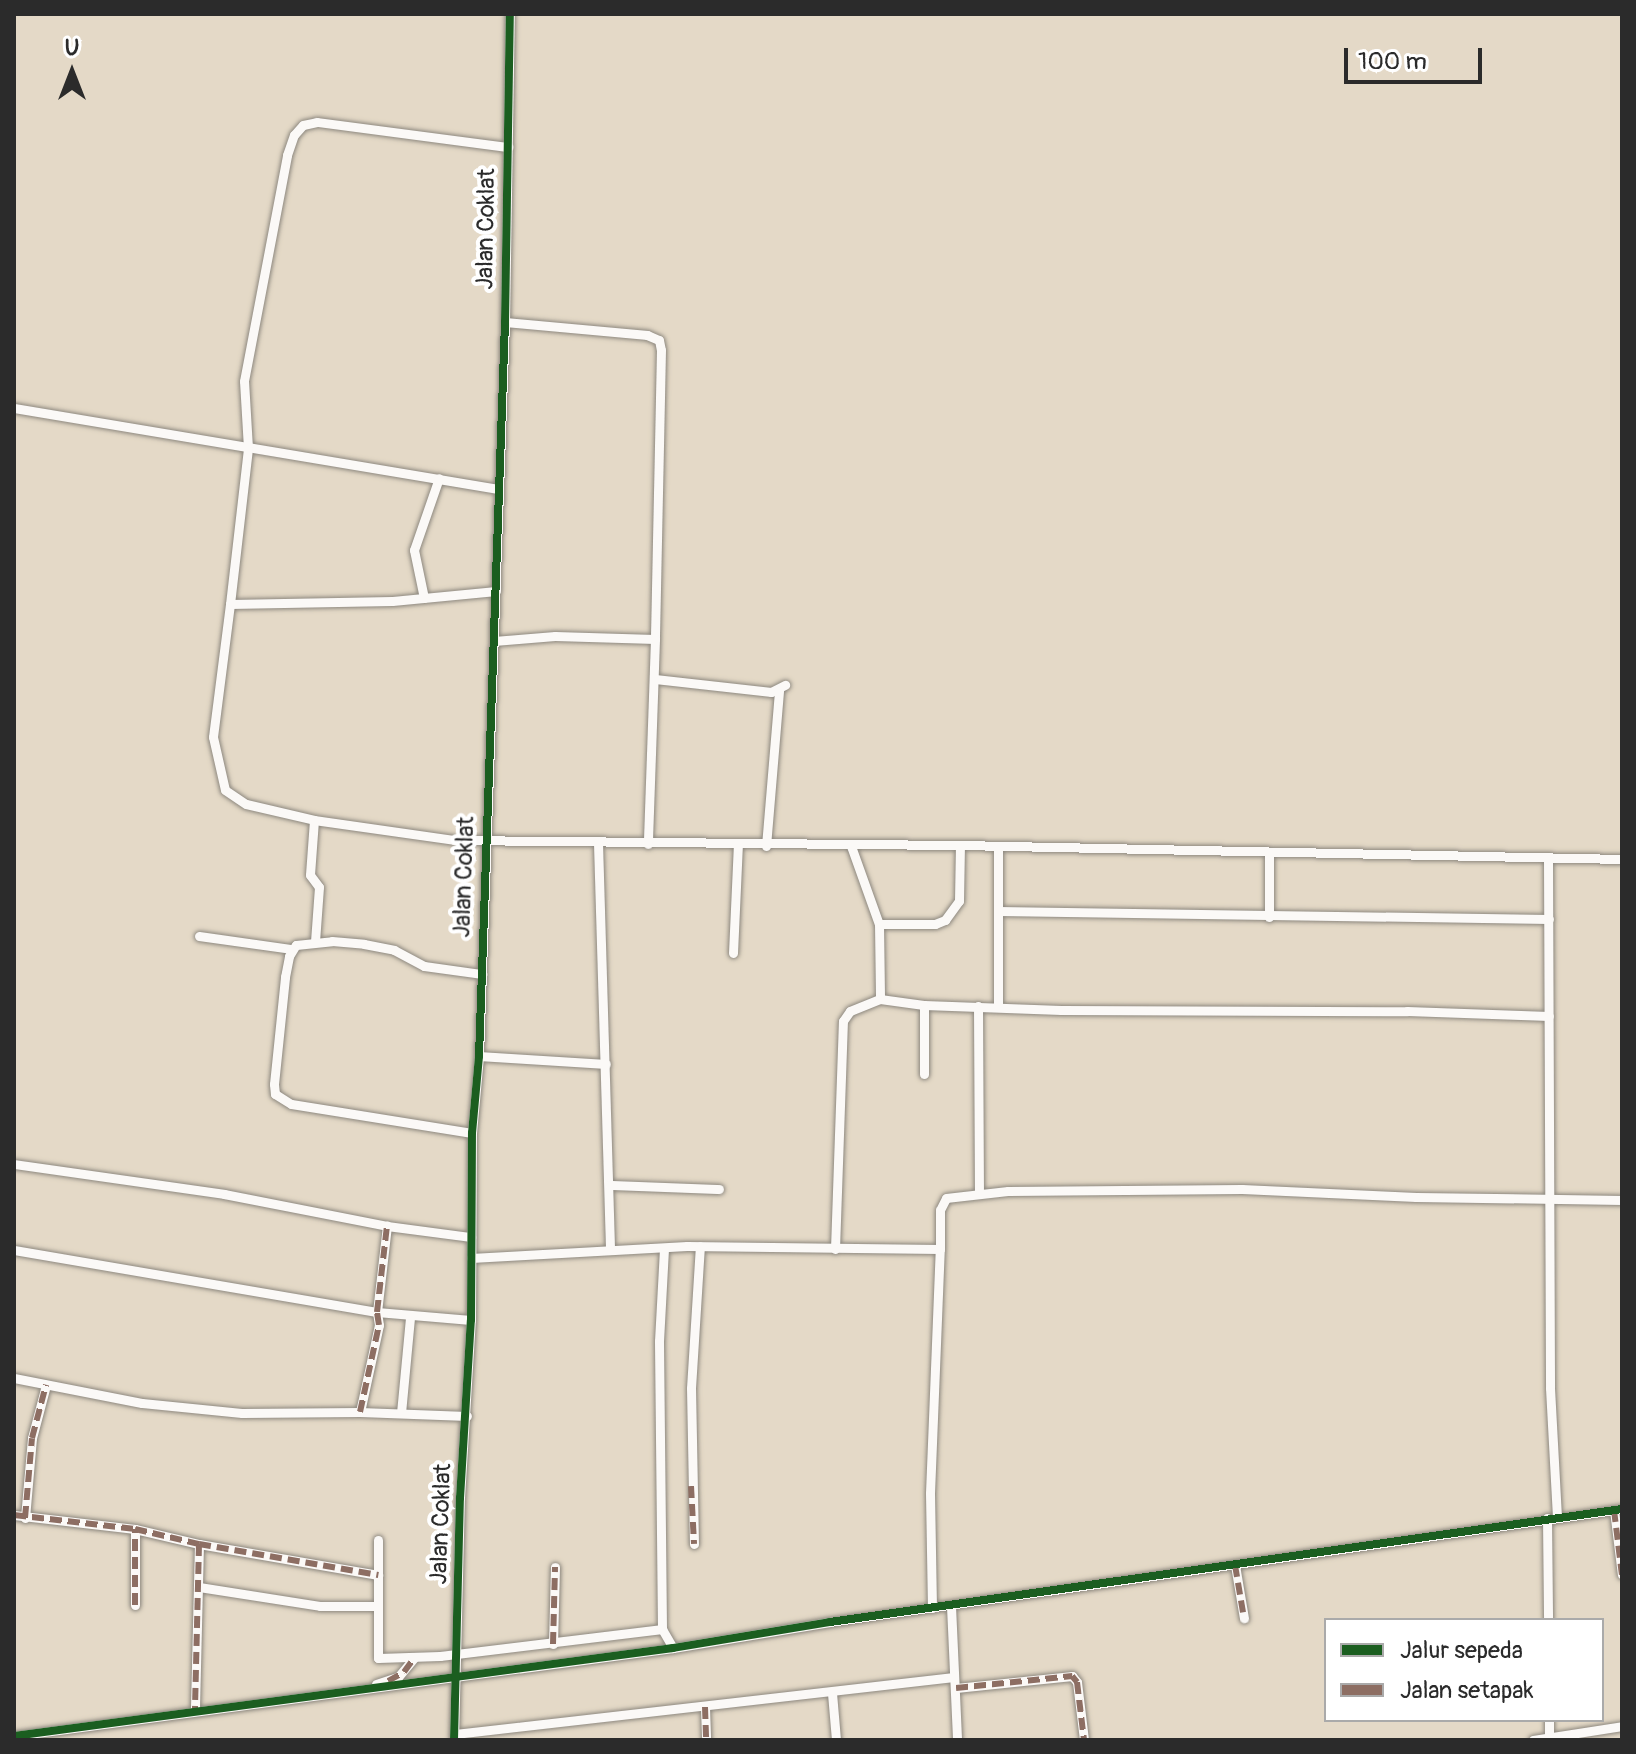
<!DOCTYPE html>
<html>
<head>
<meta charset="utf-8">
<style>
	body { margin:0 }
	#map { position:relative; width:1636px; height:1754px; overflow:hidden; background:#e4d9c7; font-family:Pangolin,sans-serif }
	div>[style] { position:absolute }
	[style*='--x'] { left:calc(var(--x)*1px); top:calc(var(--y)*1px); width:calc(var(--w)*1px); rotate:calc(var(--a)*1deg) }
	.roads { filter:drop-shadow(0 0 2px #8d887f) drop-shadow(0 0 2px #8d887f) }
	.minor>* { height:9px; margin:-4.5px; padding:0 4.5px; transform-origin:4.5px; border-radius:4.5px; background:#fbf9f7 }
	.quiet>* { height:6px; margin-top:-3px; transform-origin:0; background:repeating-linear-gradient(90deg,#8d6e63 0 12px,transparent 0 18px) }
	.cycleway>* { height:8px; margin:-4px; padding:0 4px; transform-origin:4px; border-radius:4px; background:#1b5e20 }
	span { translate:-50% -50%; white-space:nowrap; text-align:center; line-height:1.15; -webkit-text-stroke:8px #fff; paint-order:stroke }
	.street-label { font-size:24px; color:#2b2b2b }
	.frame { position:absolute; inset:0; border:16px solid #2b2b2b; pointer-events:none }
	.legend { position:absolute; left:1324px; top:1618px; width:280px; height:104px; box-sizing:border-box; background:#fff; border:2px solid #aaa; margin:0; padding:10px 14px; list-style:none; font-size:24px; color:#2b2b2b }
	.legend li { display:flex; align-items:center; gap:16px; height:40px }
	.legend b { width:40px; border:2px solid #aaa }
	.north { position:absolute; left:32px; top:32px; width:80px; height:80px; -webkit-text-stroke:6px #fff; paint-order:stroke; rotate:0deg; font-size:22px; font-weight:700; line-height:32px; text-align:center; color:#2b2b2b }
	.north::after { content:''; display:block; margin:auto; width:28px; height:36px; background:#2b2b2b; clip-path:polygon(50% 0,100% 100%,50% 72%,0 100%) }
	.scale { position:absolute; left:1344px; top:48px; width:138px; height:36px; box-sizing:border-box; border:4px solid #2b2b2b; border-top:0; padding-left:10px; font-size:24px; line-height:28px; white-space:nowrap; color:#2b2b2b; -webkit-text-stroke:6px #fff; paint-order:stroke }
</style>
</head>
<body>
<div id="map">
	<div class="roads">
		<div class="minor">
			<i style="--x:505;--y:322;--w:143;--a:5.2"></i>
			<i style="--x:647;--y:335;--w:13;--a:23"></i>
			<i style="--x:659;--y:340;--w:10;--a:79"></i>
			<i style="--x:661;--y:350;--w:289;--a:91.2"></i>
			<i style="--x:14;--y:408;--w:491;--a:9.5"></i>
			<i style="--x:496;--y:591;--w:104;--a:174.5"></i>
			<i style="--x:392;--y:601;--w:162;--a:178.9"></i>
			<i style="--x:230;--y:604;--w:157;--a:-83.4"></i>
			<i style="--x:248;--y:448;--w:67;--a:-93.4"></i>
			<i style="--x:244;--y:381;--w:230;--a:-79.2"></i>
			<i style="--x:287;--y:155;--w:21;--a:-71"></i>
			<i style="--x:294;--y:135;--w:13;--a:-48"></i>
			<i style="--x:303;--y:125;--w:14;--a:-12"></i>
			<i style="--x:317;--y:122;--w:193;--a:7.5"></i>
			<i style="--x:424;--y:598;--w:49;--a:-101.8"></i>
			<i style="--x:414;--y:550;--w:76;--a:-70.9"></i>
			<i style="--x:230;--y:604;--w:134;--a:97.3"></i>
			<i style="--x:213;--y:737;--w:54;--a:77.2"></i>
			<i style="--x:225;--y:790;--w:25;--a:34"></i>
			<i style="--x:246;--y:804;--w:70;--a:13.2"></i>
			<i style="--x:314;--y:820;--w:141;--a:8.1"></i>
			<i style="--x:454;--y:840;--w:506;--a:0.57"></i>
			<i style="--x:960;--y:845;--w:662;--a:1.21"></i>
			<i style="--x:494;--y:641;--w:61;--a:-4.7"></i>
			<i style="--x:555;--y:636;--w:100;--a:1.7"></i>
			<i style="--x:655;--y:639;--w:205;--a:92"></i>
			<i style="--x:655;--y:679;--w:117;--a:6.4"></i>
			<i style="--x:771;--y:692;--w:16;--a:-27"></i>
			<i style="--x:314;--y:820;--w:55;--a:94.2"></i>
			<i style="--x:310;--y:875;--w:15;--a:53"></i>
			<i style="--x:319;--y:887;--w:55;--a:94.2"></i>
			<i style="--x:598;--y:843;--w:407;--a:88.3"></i>
			<i style="--x:766;--y:846;--w:156;--a:-85.2"></i>
			<i style="--x:851;--y:846;--w:83;--a:70.3"></i>
			<i style="--x:879;--y:924;--w:75;--a:89.2"></i>
			<i style="--x:1548;--y:859;--w:529;--a:89.78"></i>
			<i style="--x:1550;--y:1388;--w:129;--a:86.9"></i>
			<i style="--x:998;--y:911;--w:551;--a:0.83"></i>
			<i style="--x:1269;--y:917;--w:64;--a:-90"></i>
			<i style="--x:879;--y:924;--w:56;--a:0"></i>
			<i style="--x:935;--y:924;--w:11;--a:-22"></i>
			<i style="--x:945;--y:920;--w:24;--a:-54"></i>
			<i style="--x:959;--y:901;--w:56;--a:-89"></i>
			<i style="--x:199;--y:936;--w:94;--a:8"></i>
			<i style="--x:733;--y:953;--w:109;--a:-87.4"></i>
			<i style="--x:978;--y:1006;--w:188;--a:89.7"></i>
			<i style="--x:998;--y:1007;--w:160;--a:-90"></i>
			<i style="--x:479;--y:1056;--w:127;--a:3.6"></i>
			<i style="--x:924;--y:1074;--w:69;--a:-90"></i>
			<i style="--x:472;--y:1133;--w:183;--a:-170.9"></i>
			<i style="--x:291;--y:1104;--w:19;--a:-148"></i>
			<i style="--x:275;--y:1094;--w:10;--a:-96"></i>
			<i style="--x:274;--y:1084;--w:108;--a:-84.1"></i>
			<i style="--x:285;--y:977;--w:21;--a:-79"></i>
			<i style="--x:289;--y:956;--w:13;--a:-58"></i>
			<i style="--x:296;--y:945;--w:36;--a:-6"></i>
			<i style="--x:332;--y:941;--w:32;--a:5"></i>
			<i style="--x:364;--y:944;--w:31;--a:11"></i>
			<i style="--x:394;--y:950;--w:34;--a:28"></i>
			<i style="--x:424;--y:966;--w:59;--a:7.9"></i>
			<i style="--x:14;--y:1164;--w:212;--a:8.1"></i>
			<i style="--x:224;--y:1194;--w:166;--a:11.1"></i>
			<i style="--x:387;--y:1226;--w:85;--a:7.5"></i>
			<i style="--x:610;--y:1185;--w:109;--a:2.1"></i>
			<i style="--x:835;--y:1249;--w:228;--a:-88"></i>
			<i style="--x:843;--y:1021;--w:12;--a:-55"></i>
			<i style="--x:850;--y:1011;--w:32;--a:-22"></i>
			<i style="--x:880;--y:999;--w:44;--a:7.8"></i>
			<i style="--x:924;--y:1005;--w:137;--a:2.1"></i>
			<i style="--x:1061;--y:1010;--w:346;--a:0.2"></i>
			<i style="--x:1407;--y:1011;--w:142;--a:2"></i>
			<i style="--x:14;--y:1250;--w:368;--a:9.7"></i>
			<i style="--x:377;--y:1312;--w:94;--a:4.9"></i>
			<i style="--x:471;--y:1258;--w:216;--a:-3.2"></i>
			<i style="--x:687;--y:1246;--w:253;--a:0.7"></i>
			<i style="--x:940;--y:1249;--w:39;--a:-90"></i>
			<i style="--x:940;--y:1210;--w:13;--a:-63"></i>
			<i style="--x:946;--y:1198;--w:62;--a:-6.4"></i>
			<i style="--x:1008;--y:1191;--w:234;--a:-0.5"></i>
			<i style="--x:1242;--y:1189;--w:174;--a:2.6"></i>
			<i style="--x:1416;--y:1197;--w:206;--a:0.8"></i>
			<i style="--x:14;--y:1378;--w:130;--a:11.1"></i>
			<i style="--x:142;--y:1403;--w:100;--a:5.7"></i>
			<i style="--x:242;--y:1413;--w:118;--a:-0.5"></i>
			<i style="--x:360;--y:1412;--w:107;--a:2.1"></i>
			<i style="--x:360;--y:1412;--w:89;--a:-77.7"></i>
			<i style="--x:379;--y:1325;--w:13;--a:-99"></i>
			<i style="--x:377;--y:1312;--w:87;--a:-83.4"></i>
			<i style="--x:401;--y:1413;--w:96;--a:-84.6"></i>
			<i style="--x:1614;--y:1510;--w:65;--a:83"></i>
			<i style="--x:14;--y:1515;--w:122;--a:6.6"></i>
			<i style="--x:135;--y:1529;--w:66;--a:13.2"></i>
			<i style="--x:199;--y:1544;--w:167;--a:91.4"></i>
			<i style="--x:25;--y:1518;--w:80;--a:-85"></i>
			<i style="--x:32;--y:1438;--w:55;--a:-75.2"></i>
			<i style="--x:1547;--y:1518;--w:102;--a:89.4"></i>
			<i style="--x:378;--y:1540;--w:118;--a:90"></i>
			<i style="--x:378;--y:1658;--w:62;--a:-1.8"></i>
			<i style="--x:440;--y:1656;--w:224;--a:-6.9"></i>
			<i style="--x:662;--y:1629;--w:22;--a:60"></i>
			<i style="--x:199;--y:1544;--w:182;--a:9.8"></i>
			<i style="--x:694;--y:1544;--w:156;--a:-91.1"></i>
			<i style="--x:691;--y:1388;--w:142;--a:-86.4"></i>
			<i style="--x:1235;--y:1565;--w:54;--a:80.4"></i>
			<i style="--x:199;--y:1587;--w:122;--a:8.9"></i>
			<i style="--x:320;--y:1606;--w:57;--a:0"></i>
			<i style="--x:135;--y:1605;--w:76;--a:-90"></i>
			<i style="--x:951;--y:1606;--w:134;--a:87.4"></i>
			<i style="--x:932;--y:1608;--w:115;--a:-91"></i>
			<i style="--x:930;--y:1493;--w:244;--a:-87.7"></i>
			<i style="--x:662;--y:1629;--w:288;--a:-90.6"></i>
			<i style="--x:659;--y:1341;--w:93;--a:-86.9"></i>
			<i style="--x:553;--y:1644;--w:77;--a:-88.5"></i>
			<i style="--x:376;--y:1684;--w:23;--a:-18"></i>
			<i style="--x:398;--y:1677;--w:25;--a:-50"></i>
			<i style="--x:956;--y:1688;--w:117;--a:-5.9"></i>
			<i style="--x:1072;--y:1676;--w:8;--a:50"></i>
			<i style="--x:1077;--y:1682;--w:58;--a:83.1"></i>
			<i style="--x:832;--y:1693;--w:47;--a:85.1"></i>
			<i style="--x:705;--y:1707;--w:33;--a:88"></i>
			<i style="--x:1549;--y:1720;--w:17;--a:90"></i>
			<i style="--x:455;--y:1734;--w:502;--a:-6.52"></i>
			<i style="--x:14;--y:1736;--w:665;--a:-7.61"></i>
			<i style="--x:673;--y:1648;--w:159;--a:-9.4"></i>
			<i style="--x:830;--y:1622;--w:800;--a:-8.12"></i>
			<i style="--x:454;--y:1740;--w:242;--a:-88.6"></i>
			<i style="--x:460;--y:1498;--w:178;--a:-86.5"></i>
			<i style="--x:471;--y:1320;--w:187;--a:-89.7"></i>
			<i style="--x:472;--y:1133;--w:77;--a:-84.8"></i>
			<i style="--x:479;--y:1056;--w:734;--a:-87.97"></i>
			<i style="--x:505;--y:322;--w:308;--a:-89.1"></i>
			<i style="--x:1533;--y:1740;--w:90;--a:-8.9"></i>
		</div>
	</div>
	<div class="quiet">
		<i style="--x:360;--y:1412;--w:89;--a:-77.7"></i>
		<i style="--x:379;--y:1325;--w:13;--a:-99"></i>
		<i style="--x:377;--y:1312;--w:87;--a:-83.4"></i>
		<i style="--x:691;--y:1486;--w:58;--a:87"></i>
		<i style="--x:1614;--y:1510;--w:65;--a:83"></i>
		<i style="--x:14;--y:1515;--w:122;--a:6.6"></i>
		<i style="--x:135;--y:1529;--w:66;--a:13.2"></i>
		<i style="--x:199;--y:1544;--w:167;--a:91.4"></i>
		<i style="--x:25;--y:1518;--w:80;--a:-85"></i>
		<i style="--x:32;--y:1438;--w:55;--a:-75.2"></i>
		<i style="--x:199;--y:1544;--w:182;--a:9.8"></i>
		<i style="--x:1235;--y:1565;--w:54;--a:80.4"></i>
		<i style="--x:135;--y:1605;--w:76;--a:-90"></i>
		<i style="--x:553;--y:1644;--w:77;--a:-88.5"></i>
		<i style="--x:388;--y:1681;--w:18;--a:-29"></i>
		<i style="--x:404;--y:1672;--w:17;--a:-54"></i>
		<i style="--x:956;--y:1688;--w:117;--a:-5.9"></i>
		<i style="--x:1072;--y:1676;--w:8;--a:50"></i>
		<i style="--x:1077;--y:1682;--w:58;--a:83.1"></i>
		<i style="--x:705;--y:1707;--w:33;--a:88"></i>
	</div>
	<div class="cycleway">
		<i style="--x:14;--y:1736;--w:665;--a:-7.61"></i>
		<i style="--x:673;--y:1648;--w:159;--a:-9.4"></i>
		<i style="--x:830;--y:1622;--w:800;--a:-8.12"></i>
		<i style="--x:454;--y:1740;--w:242;--a:-88.6"></i>
		<i style="--x:460;--y:1498;--w:178;--a:-86.5"></i>
		<i style="--x:471;--y:1320;--w:187;--a:-89.7"></i>
		<i style="--x:472;--y:1133;--w:77;--a:-84.8"></i>
		<i style="--x:479;--y:1056;--w:734;--a:-87.97"></i>
		<i style="--x:505;--y:322;--w:308;--a:-89.1"></i>
	</div>
	<div class="street-label">
		<span style="left:486px;top:229px;rotate:-89deg">Jalan Coklat</span>
		<span style="left:464px;top:877px;rotate:-88deg">Jalan Coklat</span>
		<span style="left:441px;top:1524px;rotate:-88deg">Jalan Coklat</span>
	</div>
	<div class="frame"></div>
	<ul class="legend">
	<li><b style="height:10px;background:#1b5e20"></b>Jalur sepeda</li>
	<li><b style="height:10px;background:#8d6e63"></b>Jalan setapak</li>
	</ul>
	<div class="north">U</div>
	<div class="scale">100 m</div>
</div>
</body>
</html>
